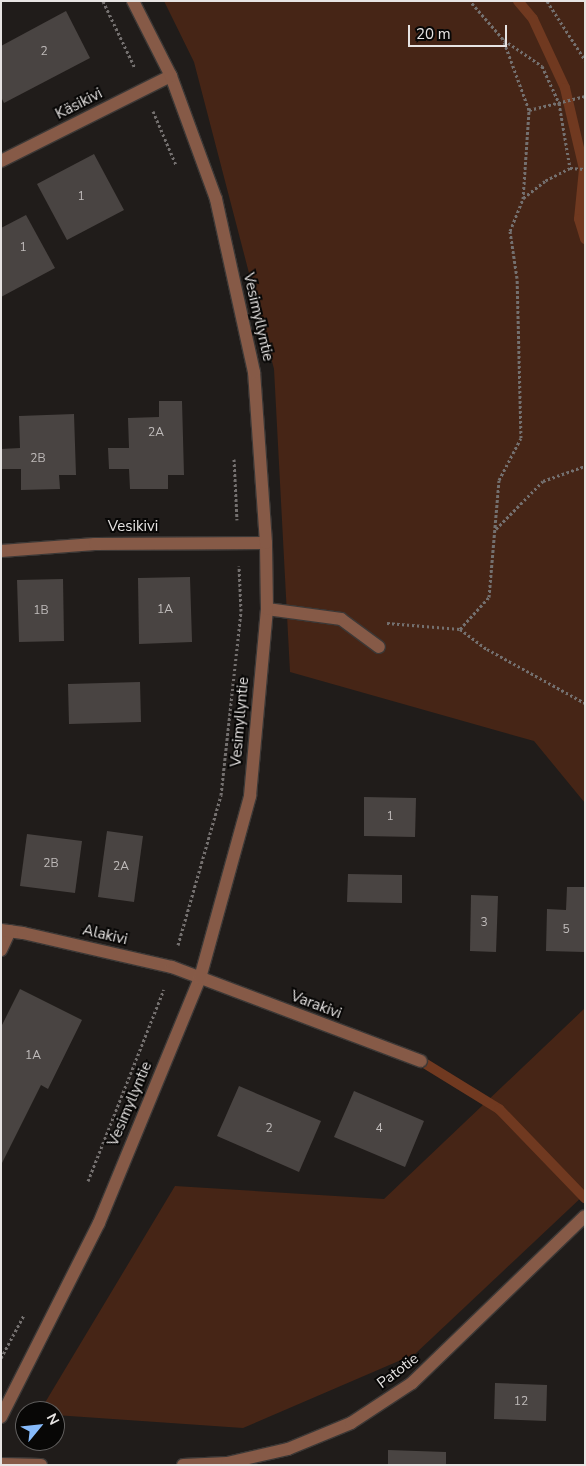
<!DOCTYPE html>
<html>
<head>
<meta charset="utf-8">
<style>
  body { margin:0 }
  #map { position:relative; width:586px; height:1466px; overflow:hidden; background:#201c1a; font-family:"Nunito Sans",sans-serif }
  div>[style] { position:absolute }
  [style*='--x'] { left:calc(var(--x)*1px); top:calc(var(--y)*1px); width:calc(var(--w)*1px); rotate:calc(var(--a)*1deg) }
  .green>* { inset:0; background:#462516 }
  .stream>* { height:10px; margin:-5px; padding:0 5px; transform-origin:5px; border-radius:5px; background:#703920 }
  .building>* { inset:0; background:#494442 }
  .path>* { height:3px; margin-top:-1.5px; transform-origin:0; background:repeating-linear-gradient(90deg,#74706f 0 2.5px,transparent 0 5px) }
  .roads { filter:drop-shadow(1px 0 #3c3836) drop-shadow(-1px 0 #3c3836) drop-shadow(0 1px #3c3836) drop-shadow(0 -1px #3c3836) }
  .service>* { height:12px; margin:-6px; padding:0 6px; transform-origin:6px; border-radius:6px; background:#865a47 }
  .minor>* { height:12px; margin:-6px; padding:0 6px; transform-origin:6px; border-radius:6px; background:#865a47 }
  span { translate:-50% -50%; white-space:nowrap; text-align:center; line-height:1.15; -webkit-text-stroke:4px #080706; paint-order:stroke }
  .number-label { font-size:12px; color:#c0bcbb }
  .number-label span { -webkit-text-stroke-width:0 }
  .street-label { font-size:15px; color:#e7e4e3 }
  .frame { position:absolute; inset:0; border:2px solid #e7e4e3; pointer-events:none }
  .north { position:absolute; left:15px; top:1401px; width:50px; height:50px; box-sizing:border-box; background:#080706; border:1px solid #615f5e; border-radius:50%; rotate:62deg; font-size:14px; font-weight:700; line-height:20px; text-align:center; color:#e7e4e3 }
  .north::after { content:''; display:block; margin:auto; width:18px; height:22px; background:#87bbfb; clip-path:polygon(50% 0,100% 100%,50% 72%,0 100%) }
  .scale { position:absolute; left:408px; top:25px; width:99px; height:22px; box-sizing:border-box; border:2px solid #e7e4e3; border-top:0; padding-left:6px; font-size:15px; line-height:18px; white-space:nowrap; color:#e7e4e3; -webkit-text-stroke:4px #080706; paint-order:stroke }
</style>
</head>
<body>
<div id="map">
  <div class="green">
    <i style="clip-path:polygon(164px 1px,585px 1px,585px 803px,534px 741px,290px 672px,274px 369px,194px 62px)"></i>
    <i style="clip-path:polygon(585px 1008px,585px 1194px,415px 1354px,243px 1428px,55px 1415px,55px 1411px,40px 1411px,175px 1186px,384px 1199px)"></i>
  </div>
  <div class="stream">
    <i style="--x:518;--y:1;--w:23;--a:50"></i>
    <i style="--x:533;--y:19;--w:76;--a:65.1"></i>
    <i style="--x:565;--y:88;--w:83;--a:76.8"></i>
    <i style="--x:584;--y:169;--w:50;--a:95.7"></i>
    <i style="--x:579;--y:219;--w:21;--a:73"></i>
    <i style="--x:421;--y:1061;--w:92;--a:31.6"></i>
    <i style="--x:499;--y:1109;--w:124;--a:46"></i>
  </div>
  <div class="building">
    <i style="clip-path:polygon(66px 11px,90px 58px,4px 103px,1px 97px,1px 46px)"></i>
    <i style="clip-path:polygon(94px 154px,124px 210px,67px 240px,37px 184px)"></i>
    <i style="clip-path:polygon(26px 215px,55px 268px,1px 297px,1px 228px)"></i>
    <i style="clip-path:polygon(159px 401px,182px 401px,184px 475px,168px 475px,168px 489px,130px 489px,129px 469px,109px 469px,108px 448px,129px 448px,128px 418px,159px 417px)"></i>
    <i style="clip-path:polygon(74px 414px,76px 475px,59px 475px,60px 489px,21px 490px,21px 469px,1px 469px,1px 449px,20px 448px,19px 416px)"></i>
    <i style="clip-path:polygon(190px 577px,192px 642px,139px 644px,138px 578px)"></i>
    <i style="clip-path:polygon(63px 579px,64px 641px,19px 642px,17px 580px)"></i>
    <i style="clip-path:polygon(140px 682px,141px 722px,69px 724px,68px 684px)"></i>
    <i style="clip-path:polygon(364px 797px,416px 798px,415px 837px,364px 836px)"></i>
    <i style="clip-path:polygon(107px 831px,143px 836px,134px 902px,98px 897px)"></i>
    <i style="clip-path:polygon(27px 834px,82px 841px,75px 893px,20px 886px)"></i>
    <i style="clip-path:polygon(348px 874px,402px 875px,402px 903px,347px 902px)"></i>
    <i style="clip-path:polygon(567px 887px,585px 887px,585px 952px,546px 951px,547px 909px,566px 910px)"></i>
    <i style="clip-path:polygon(471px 895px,498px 896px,496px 952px,470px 951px)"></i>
    <i style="clip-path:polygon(20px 989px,82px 1020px,48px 1089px,41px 1085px,1px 1165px,1px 1027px)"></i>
    <i style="clip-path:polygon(239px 1086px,321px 1121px,299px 1172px,217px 1136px)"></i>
    <i style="clip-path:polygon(354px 1091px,424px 1121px,405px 1167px,334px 1137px)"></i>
    <i style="clip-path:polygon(495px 1383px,547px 1385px,546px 1421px,494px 1419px)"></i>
    <i style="clip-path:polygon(388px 1450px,446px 1452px,446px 1465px,388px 1465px)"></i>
  </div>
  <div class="path">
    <i style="--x:103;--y:1;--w:74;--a:64.5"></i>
    <i style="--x:547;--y:1;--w:70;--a:57.2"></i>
    <i style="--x:504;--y:40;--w:46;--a:34.4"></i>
    <i style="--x:542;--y:66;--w:41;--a:65.3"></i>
    <i style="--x:559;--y:103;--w:66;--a:80.4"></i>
    <i style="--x:570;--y:168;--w:28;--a:153"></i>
    <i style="--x:545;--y:181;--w:28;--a:142"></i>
    <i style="--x:529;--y:110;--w:58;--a:-14"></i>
    <i style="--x:153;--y:111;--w:59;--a:66.9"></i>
    <i style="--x:570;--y:168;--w:15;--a:4"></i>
    <i style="--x:234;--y:459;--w:61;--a:87.2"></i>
    <i style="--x:496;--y:529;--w:67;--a:-45.6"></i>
    <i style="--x:543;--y:481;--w:45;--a:-19.7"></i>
    <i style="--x:387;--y:623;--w:73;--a:4.7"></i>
    <i style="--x:460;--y:629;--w:34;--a:37"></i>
    <i style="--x:487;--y:649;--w:112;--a:28.9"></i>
    <i style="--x:460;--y:629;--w:43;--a:-47.8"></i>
    <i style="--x:489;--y:597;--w:117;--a:-85.1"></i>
    <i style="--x:499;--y:480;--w:47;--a:-62.4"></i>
    <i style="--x:521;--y:438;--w:160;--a:-91.4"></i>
    <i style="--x:517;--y:278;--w:48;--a:-98.5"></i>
    <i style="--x:510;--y:231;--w:35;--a:-68"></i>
    <i style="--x:523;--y:199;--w:89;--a:-86.1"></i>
    <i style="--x:529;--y:110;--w:76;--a:-110.1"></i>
    <i style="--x:503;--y:39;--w:50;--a:-131"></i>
    <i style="--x:178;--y:945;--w:156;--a:-74"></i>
    <i style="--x:221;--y:795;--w:185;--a:-83.8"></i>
    <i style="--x:241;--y:611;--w:45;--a:-92.5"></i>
    <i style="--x:88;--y:1181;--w:206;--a:-68.4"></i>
    <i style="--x:1;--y:1358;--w:49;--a:-61.9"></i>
  </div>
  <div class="roads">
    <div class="service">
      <i style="--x:267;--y:609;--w:75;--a:7.7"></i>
      <i style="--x:341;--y:619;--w:47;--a:36.4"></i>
      <i style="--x:1;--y:950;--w:21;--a:-65"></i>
    </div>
    <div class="minor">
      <i style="--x:1;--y:161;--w:190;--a:-26.6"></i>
      <i style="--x:1;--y:551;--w:94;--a:-4.3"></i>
      <i style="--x:95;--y:544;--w:171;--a:-0.3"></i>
      <i style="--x:1;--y:930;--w:22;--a:8"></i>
      <i style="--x:23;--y:933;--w:153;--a:12.9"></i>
      <i style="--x:172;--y:967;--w:266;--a:20.7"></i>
      <i style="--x:1;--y:1417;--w:217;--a:-63.2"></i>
      <i style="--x:99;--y:1223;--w:265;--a:-67.6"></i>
      <i style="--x:200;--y:978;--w:189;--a:-74.6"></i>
      <i style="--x:250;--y:796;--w:188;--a:-84.8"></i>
      <i style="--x:267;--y:609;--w:66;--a:-90.9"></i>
      <i style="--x:266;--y:543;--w:171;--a:-94"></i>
      <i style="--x:254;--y:372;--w:177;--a:-102.4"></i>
      <i style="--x:216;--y:199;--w:131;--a:-110.1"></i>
      <i style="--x:171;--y:76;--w:84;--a:-116.9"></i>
      <i style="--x:1;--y:1464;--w:40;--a:1.4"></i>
      <i style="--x:183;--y:1465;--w:44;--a:-2.6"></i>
      <i style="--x:227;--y:1463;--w:63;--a:-12.9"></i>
      <i style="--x:288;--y:1449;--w:68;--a:-22.4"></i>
      <i style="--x:351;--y:1423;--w:73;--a:-33.3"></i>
      <i style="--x:412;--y:1383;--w:240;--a:-44"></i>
    </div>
  </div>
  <div class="number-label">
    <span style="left:44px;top:52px">2</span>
    <span style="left:81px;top:197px">1</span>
    <span style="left:23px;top:248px">1</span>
    <span style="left:156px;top:433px">2A</span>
    <span style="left:38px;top:459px">2B</span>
    <span style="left:165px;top:610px">1A</span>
    <span style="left:41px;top:611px">1B</span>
    <span style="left:390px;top:817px">1</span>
    <span style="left:51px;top:864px">2B</span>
    <span style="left:121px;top:867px">2A</span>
    <span style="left:484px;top:923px">3</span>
    <span style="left:566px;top:930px">5</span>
    <span style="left:33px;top:1056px">1A</span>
    <span style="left:269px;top:1129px">2</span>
    <span style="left:379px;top:1129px">4</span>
    <span style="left:521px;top:1402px">12</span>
  </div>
  <div class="street-label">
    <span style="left:79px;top:104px;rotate:-27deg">Käsikivi</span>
    <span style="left:258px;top:317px;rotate:77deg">Vesimyllyntie</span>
    <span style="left:133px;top:527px">Vesikivi</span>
    <span style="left:240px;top:722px;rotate:-85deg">Vesimyllyntie</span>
    <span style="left:105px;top:935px;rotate:13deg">Alakivi</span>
    <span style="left:316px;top:1005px;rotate:21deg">Varakivi</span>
    <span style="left:130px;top:1104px;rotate:-67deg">Vesimyllyntie</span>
    <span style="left:398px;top:1371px;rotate:-37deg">Patotie</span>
  </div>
  <div class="frame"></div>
  <div class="north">N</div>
  <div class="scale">20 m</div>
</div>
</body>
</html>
